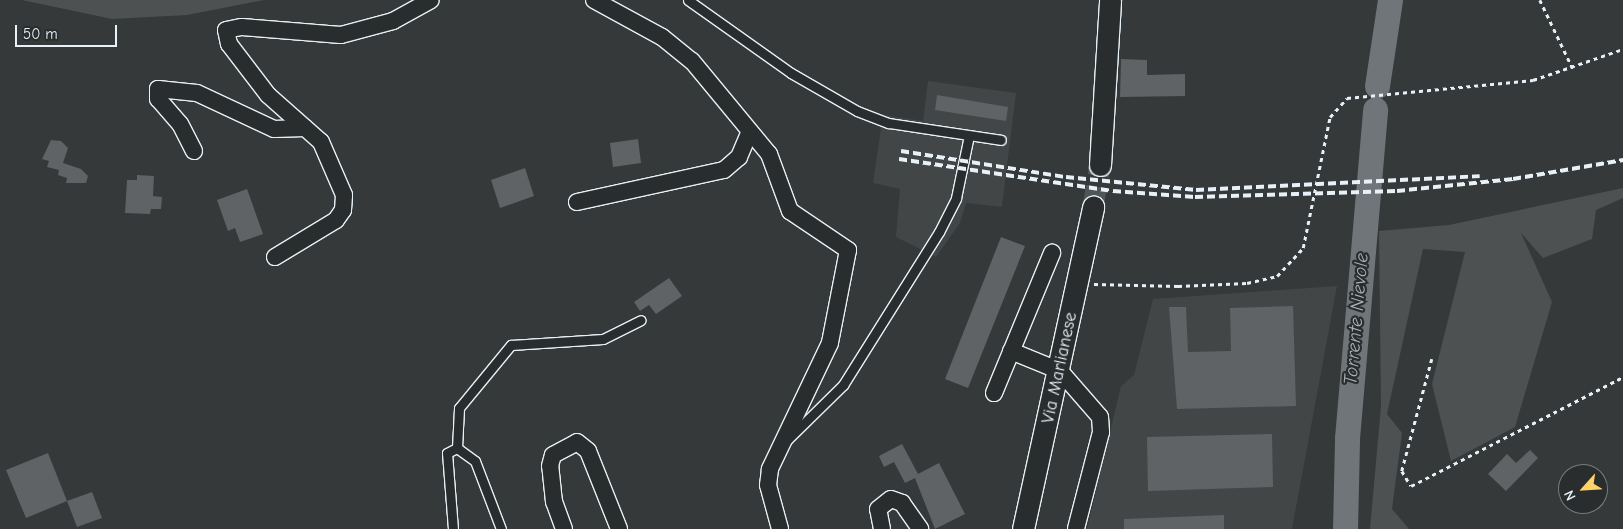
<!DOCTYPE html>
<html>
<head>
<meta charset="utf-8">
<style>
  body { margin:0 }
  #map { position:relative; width:1623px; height:529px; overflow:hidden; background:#35393a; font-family:"Comic Neue",sans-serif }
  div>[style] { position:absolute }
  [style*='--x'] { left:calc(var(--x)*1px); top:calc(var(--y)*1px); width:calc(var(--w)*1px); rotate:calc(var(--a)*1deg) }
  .built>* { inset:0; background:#424647 }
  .green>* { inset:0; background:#4d5152 }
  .river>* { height:25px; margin:-12.5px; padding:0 12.5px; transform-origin:12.5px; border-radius:12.5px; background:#707579 }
  .building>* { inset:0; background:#5f6365 }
  .tertiary-tunnel>* { height:21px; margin-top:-10.5px; transform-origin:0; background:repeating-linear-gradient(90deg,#505556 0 21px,transparent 0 32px) }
  .path>* { height:2.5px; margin-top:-1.25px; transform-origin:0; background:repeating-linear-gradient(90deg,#e8f1f8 0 4px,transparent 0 8px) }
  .roads { filter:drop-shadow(1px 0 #e8f1f8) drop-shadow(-1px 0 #e8f1f8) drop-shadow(0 1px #e8f1f8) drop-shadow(0 -1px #e8f1f8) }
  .service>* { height:9px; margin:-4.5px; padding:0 4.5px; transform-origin:4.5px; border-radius:4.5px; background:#2a2d2e }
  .minor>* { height:16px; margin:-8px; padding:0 8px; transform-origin:8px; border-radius:8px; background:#2a2d2e }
  .tertiary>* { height:21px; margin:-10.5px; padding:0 10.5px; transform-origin:10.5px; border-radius:10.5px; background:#2a2d2e }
  .rail>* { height:4px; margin-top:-2px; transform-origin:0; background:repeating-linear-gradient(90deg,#e8f1f8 0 8px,transparent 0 12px) }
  span { translate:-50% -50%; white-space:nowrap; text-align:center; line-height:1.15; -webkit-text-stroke:4.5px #2a2d2e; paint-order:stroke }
  .street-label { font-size:18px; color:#e8f1f8 }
  .water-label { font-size:19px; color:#acb3b8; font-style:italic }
  .north { position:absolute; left:1558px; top:464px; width:50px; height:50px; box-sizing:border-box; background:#2a2d2e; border:1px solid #767b7f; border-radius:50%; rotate:244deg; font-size:14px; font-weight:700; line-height:20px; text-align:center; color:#e8f1f8 }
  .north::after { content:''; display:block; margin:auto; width:18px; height:22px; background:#ffd166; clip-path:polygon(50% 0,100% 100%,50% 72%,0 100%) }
  .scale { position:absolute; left:15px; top:25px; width:102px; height:22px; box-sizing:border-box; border:2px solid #e8f1f8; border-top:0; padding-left:6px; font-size:15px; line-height:18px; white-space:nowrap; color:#e8f1f8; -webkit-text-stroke:4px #2a2d2e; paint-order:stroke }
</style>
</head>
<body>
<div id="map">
  <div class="built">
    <i style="clip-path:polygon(928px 81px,1016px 93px,1002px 207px,966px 203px,960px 223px,936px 257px,896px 237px,900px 189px,873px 183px,883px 115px,923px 121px)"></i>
    <i style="clip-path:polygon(1337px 286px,1292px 529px,1087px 529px,1121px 386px,1134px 375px,1153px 299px)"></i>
  </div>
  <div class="green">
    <i style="clip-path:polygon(22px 0,264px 0,187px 15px,112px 19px)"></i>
    <i style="clip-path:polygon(1623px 188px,1623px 198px,1596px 210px,1592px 239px,1543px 258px,1521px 233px,1552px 302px,1515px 427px,1451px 461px,1432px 384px,1465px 252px,1423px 249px,1387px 414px,1402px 433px,1392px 509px,1409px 529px,1370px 529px,1381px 406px,1379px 231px,1449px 225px)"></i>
  </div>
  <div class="river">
    <i style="--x:1377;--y:86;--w:87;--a:-81.4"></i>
    <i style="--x:1345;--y:529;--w:91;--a:-88.7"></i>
    <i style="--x:1347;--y:438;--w:330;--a:-85.1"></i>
  </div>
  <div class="building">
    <i style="clip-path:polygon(1121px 59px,1147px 60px,1147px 75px,1185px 74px,1185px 96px,1120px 97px)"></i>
    <i style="clip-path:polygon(937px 95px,1008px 107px,1006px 121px,935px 110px)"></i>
    <i style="clip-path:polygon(638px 139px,641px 163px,613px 167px,610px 143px)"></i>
    <i style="clip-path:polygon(51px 140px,61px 141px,68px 148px,63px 163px,81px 169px,88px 176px,86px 183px,66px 183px,67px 178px,58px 175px,59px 170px,47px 167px,49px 161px,42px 159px)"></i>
    <i style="clip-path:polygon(525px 168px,534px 196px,500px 208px,491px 180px)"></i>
    <i style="clip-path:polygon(137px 175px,154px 176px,153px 196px,162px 197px,161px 209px,151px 209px,150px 214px,125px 213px,127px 180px,137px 180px)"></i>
    <i style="clip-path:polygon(247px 189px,263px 234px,240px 242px,235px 228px,228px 231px,217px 200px)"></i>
    <i style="clip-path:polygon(1001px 237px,1025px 246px,968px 388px,945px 379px)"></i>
    <i style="clip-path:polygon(669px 278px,682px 296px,656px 314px,649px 305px,640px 311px,634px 302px)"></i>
    <i style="clip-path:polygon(1293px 306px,1296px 406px,1177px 409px,1169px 307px,1186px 307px,1188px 352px,1231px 351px,1230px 308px)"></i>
    <i style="clip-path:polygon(1272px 434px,1273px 487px,1148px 491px,1147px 437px)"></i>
    <i style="clip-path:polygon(902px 444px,918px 474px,939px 463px,965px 514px,935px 529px,915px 478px,905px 483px,894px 462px,884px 467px,879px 456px)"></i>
    <i style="clip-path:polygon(1530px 450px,1538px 458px,1506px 491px,1488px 474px,1507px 454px,1516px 463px)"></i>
    <i style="clip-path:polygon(48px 453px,67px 501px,26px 518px,6px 470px)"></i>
    <i style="clip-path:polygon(92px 492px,102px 518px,77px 527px,67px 501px)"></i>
    <i style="clip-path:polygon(1224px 515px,1224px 529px,1124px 529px,1124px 519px)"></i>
  </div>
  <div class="tertiary-tunnel">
    <i style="--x:1093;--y:207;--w:43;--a:-80.5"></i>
  </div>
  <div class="path">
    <i style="--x:1540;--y:0;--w:76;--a:64.4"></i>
    <i style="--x:1094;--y:284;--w:84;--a:1.4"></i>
    <i style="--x:1178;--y:286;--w:69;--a:-2.5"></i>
    <i style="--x:1247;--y:283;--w:31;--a:-13"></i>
    <i style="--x:1277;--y:276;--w:38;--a:-47"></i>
    <i style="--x:1303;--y:248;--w:134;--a:-78.4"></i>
    <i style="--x:1330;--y:117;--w:25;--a:-48"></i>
    <i style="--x:1347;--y:98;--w:187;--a:-5.5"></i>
    <i style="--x:1533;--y:80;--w:95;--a:-19"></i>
    <i style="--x:1432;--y:359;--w:116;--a:105"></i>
    <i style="--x:1402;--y:471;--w:17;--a:59"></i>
    <i style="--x:1411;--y:486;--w:238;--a:-27.2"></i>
  </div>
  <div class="roads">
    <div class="service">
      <i style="--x:688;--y:0;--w:126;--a:35.3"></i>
      <i style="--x:791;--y:73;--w:76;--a:29.9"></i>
      <i style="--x:857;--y:111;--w:34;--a:21"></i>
      <i style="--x:889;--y:123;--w:113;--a:8.6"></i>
      <i style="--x:786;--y:441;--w:80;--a:-44.5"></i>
      <i style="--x:843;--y:385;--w:181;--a:-57.9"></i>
      <i style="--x:939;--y:232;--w:38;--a:-63"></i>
      <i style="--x:956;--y:198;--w:64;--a:-78.3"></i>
      <i style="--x:457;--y:448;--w:40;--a:-87.1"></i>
      <i style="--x:459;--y:408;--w:82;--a:-50.5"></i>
      <i style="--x:511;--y:345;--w:92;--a:-3.7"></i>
      <i style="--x:603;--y:339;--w:42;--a:-26.6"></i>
      <i style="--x:453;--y:529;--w:76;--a:-94.5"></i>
      <i style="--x:447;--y:453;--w:11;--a:-27"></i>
      <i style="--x:457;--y:448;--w:22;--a:36"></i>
      <i style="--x:475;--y:461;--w:73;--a:69.1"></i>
    </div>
    <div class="minor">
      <i style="--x:594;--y:0;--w:77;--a:28.6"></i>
      <i style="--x:662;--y:37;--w:38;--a:39"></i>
      <i style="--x:692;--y:61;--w:121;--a:50.4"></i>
      <i style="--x:769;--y:154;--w:61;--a:69.8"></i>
      <i style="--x:790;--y:211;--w:70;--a:33.9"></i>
      <i style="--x:848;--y:250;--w:95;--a:101"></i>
      <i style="--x:830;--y:343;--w:140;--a:115.5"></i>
      <i style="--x:770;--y:469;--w:16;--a:97"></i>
      <i style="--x:768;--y:485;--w:46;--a:74.7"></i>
      <i style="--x:194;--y:151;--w:30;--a:-117"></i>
      <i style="--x:180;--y:124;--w:33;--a:-131"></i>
      <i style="--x:158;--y:99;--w:10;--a:-90"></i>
      <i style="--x:158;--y:89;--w:39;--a:6"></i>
      <i style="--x:197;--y:93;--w:85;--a:25.1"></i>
      <i style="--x:274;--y:129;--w:31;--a:-2"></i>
      <i style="--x:577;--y:202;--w:150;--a:-12.3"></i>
      <i style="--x:724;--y:170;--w:20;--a:-41"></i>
      <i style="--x:739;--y:157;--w:26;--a:-67"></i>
      <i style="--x:275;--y:257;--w:71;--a:-31.2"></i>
      <i style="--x:336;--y:220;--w:12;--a:-55"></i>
      <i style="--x:343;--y:210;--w:15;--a:-86"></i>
      <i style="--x:344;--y:195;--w:58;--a:-113.5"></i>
      <i style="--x:321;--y:142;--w:71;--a:-138.4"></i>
      <i style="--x:268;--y:95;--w:64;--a:-127.4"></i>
      <i style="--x:229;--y:44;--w:14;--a:-102"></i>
      <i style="--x:226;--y:30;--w:16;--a:-11"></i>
      <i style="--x:242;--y:27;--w:99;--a:4.6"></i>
      <i style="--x:341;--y:35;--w:54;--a:-15.1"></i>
      <i style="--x:393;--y:21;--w:43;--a:-28.9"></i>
      <i style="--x:1011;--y:351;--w:53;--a:22.2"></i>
      <i style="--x:1060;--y:371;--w:61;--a:49"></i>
      <i style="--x:1100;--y:417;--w:15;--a:86"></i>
      <i style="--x:1101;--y:432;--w:100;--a:104.5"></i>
      <i style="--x:994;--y:393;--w:152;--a:-67.5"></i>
      <i style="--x:564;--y:529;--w:29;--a:-110"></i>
      <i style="--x:554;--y:502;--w:36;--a:-96"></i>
      <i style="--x:550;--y:466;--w:11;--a:-75"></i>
      <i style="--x:553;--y:455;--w:27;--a:-28"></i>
      <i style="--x:577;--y:442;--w:14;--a:39"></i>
      <i style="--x:588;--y:451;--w:84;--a:68.3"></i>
      <i style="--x:882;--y:529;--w:20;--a:-101"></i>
      <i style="--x:878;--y:509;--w:16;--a:-38"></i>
      <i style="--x:891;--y:499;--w:12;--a:20"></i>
      <i style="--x:902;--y:503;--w:32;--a:55"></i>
    </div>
    <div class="tertiary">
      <i style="--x:1100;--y:165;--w:165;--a:-86.5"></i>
      <i style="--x:1023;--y:529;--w:330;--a:-77.7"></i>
    </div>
  </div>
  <div class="rail">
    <i style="--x:901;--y:151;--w:167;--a:9"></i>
    <i style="--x:1066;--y:177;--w:131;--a:5.7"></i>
    <i style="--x:1196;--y:190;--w:284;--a:-2.8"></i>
    <i style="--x:899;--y:159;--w:216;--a:8.5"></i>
    <i style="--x:1113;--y:191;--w:82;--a:4.2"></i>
    <i style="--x:1195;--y:197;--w:202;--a:-1.7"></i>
    <i style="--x:1397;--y:191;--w:117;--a:-5.9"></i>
    <i style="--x:1513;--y:179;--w:112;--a:-9.8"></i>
  </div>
  <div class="street-label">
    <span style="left:1060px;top:368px;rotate:-78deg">Via Marlianese</span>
  </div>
  <div class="water-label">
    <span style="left:1357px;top:319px;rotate:-85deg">Torrente Nievole</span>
  </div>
  <div class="north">N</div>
  <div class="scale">50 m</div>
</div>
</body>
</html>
